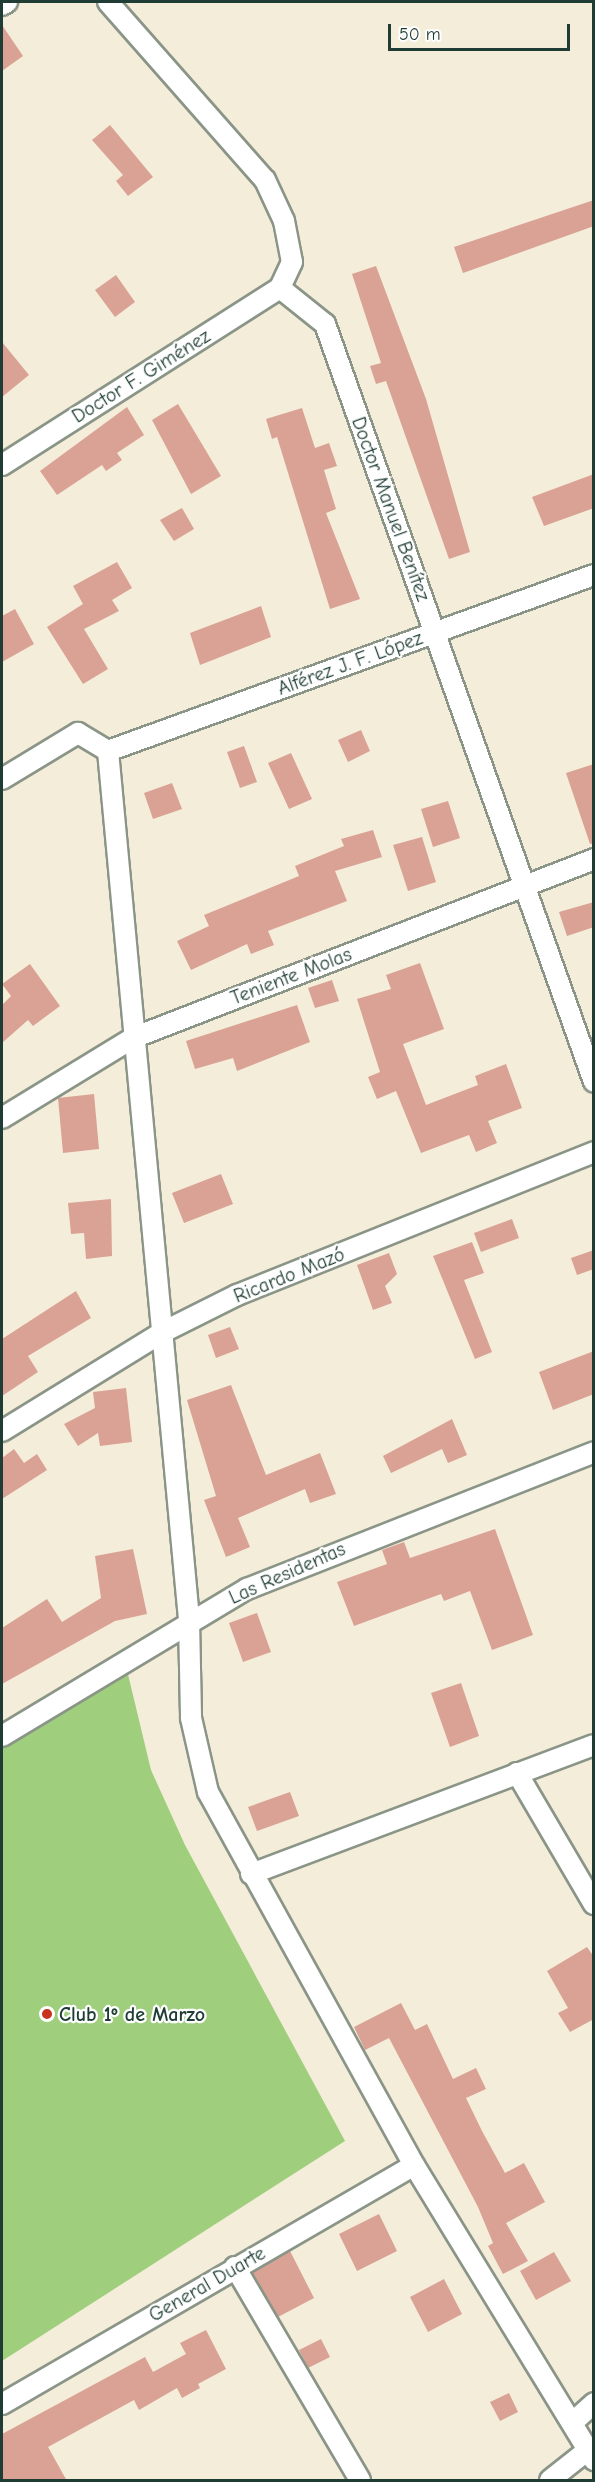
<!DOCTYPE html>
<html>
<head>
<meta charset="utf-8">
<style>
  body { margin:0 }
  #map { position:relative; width:595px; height:2482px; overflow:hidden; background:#f4edda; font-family:"Comic Neue",sans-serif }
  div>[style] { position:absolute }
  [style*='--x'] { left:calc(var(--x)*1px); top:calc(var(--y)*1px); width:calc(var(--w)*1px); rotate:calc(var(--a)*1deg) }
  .green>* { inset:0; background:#9fcf7d }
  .building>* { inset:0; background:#daa294 }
  .roads { filter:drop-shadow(2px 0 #8a9587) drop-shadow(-2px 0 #8a9587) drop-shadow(0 2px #8a9587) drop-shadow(0 -2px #8a9587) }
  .minor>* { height:20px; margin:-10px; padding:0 10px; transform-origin:10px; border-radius:10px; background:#fff }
  .dots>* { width:16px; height:16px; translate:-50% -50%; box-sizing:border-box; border:3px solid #fff; border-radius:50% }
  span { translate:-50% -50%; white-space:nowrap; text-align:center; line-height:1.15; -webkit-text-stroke:4.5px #fff; paint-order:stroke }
  .street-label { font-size:20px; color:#1f3d34 }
  .poi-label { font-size:20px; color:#1f3d34; font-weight:700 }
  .left { translate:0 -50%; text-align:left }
  .frame { position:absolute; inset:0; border:3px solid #1f3d34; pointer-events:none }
  .scale { position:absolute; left:388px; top:24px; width:182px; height:27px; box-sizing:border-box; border:3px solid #1f3d34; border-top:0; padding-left:8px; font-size:18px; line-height:21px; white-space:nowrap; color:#1f3d34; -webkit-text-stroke:4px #fff; paint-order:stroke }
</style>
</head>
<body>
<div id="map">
  <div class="green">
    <i style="clip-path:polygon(126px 1666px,151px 1770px,185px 1845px,345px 2141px,2px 2361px,2px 1746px)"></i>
  </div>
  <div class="building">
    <i style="clip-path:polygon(2px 25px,23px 56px,2px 71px)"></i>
    <i style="clip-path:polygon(110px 125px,153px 177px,128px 196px,116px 181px,123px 175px,92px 140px)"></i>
    <i style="clip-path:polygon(594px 200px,594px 226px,463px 273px,454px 247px)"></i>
    <i style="clip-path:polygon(376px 266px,426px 399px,470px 552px,449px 559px,386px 381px,376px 384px,370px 366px,381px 363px,352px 274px)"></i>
    <i style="clip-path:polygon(116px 275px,135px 302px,115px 317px,95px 290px)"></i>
    <i style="clip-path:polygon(2px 342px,29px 375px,2px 397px)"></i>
    <i style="clip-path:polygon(178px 404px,221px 476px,191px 494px,152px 420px)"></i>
    <i style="clip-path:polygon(127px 407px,144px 435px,117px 453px,122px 460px,106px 471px,102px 465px,57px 495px,40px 471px)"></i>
    <i style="clip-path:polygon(302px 408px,315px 448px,329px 443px,337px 466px,324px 470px,336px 509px,326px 513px,360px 599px,330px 609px,277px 437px,272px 439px,266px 419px)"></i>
    <i style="clip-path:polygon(594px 474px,594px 508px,544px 526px,532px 497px)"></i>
    <i style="clip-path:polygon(182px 508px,194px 529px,174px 541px,160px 520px)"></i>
    <i style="clip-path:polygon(117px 562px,132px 588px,112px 600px,119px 611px,84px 629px,108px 669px,83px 684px,47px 627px,83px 604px,73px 586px)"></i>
    <i style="clip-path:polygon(261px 606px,271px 637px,200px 665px,190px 633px)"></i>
    <i style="clip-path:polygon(15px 609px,34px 644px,2px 662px,2px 616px)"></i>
    <i style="clip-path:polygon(361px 730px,370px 751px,348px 762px,338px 740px)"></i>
    <i style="clip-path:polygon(244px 746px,257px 782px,240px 788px,227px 752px)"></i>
    <i style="clip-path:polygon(291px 753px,312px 799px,289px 809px,268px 763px)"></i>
    <i style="clip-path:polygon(594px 764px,594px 843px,590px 844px,566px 773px)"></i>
    <i style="clip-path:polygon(172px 783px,182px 809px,153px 819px,144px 793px)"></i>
    <i style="clip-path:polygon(448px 801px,460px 838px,433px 847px,421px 809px)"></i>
    <i style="clip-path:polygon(373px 830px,382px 857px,335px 871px,347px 901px,268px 931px,274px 945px,251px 954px,247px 944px,191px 970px,177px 941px,209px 926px,204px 915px,299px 876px,295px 866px,344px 846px,341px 839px)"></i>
    <i style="clip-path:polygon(422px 837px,436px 882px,408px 891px,393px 845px)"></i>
    <i style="clip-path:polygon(594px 902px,594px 927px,567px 936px,559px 912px)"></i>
    <i style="clip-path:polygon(420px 963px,444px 1029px,403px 1044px,426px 1105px,478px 1085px,475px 1076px,506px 1064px,522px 1108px,488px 1121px,497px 1143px,476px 1152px,469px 1135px,421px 1153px,396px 1091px,377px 1099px,368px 1077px,380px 1072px,357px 999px,391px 989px,386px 975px)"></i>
    <i style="clip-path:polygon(30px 964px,60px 1006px,33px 1026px,28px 1020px,2px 1043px,2px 1005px,11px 996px,2px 984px)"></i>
    <i style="clip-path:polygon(332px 980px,339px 1001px,315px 1008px,308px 988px)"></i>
    <i style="clip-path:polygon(297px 1005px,310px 1042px,237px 1071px,233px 1058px,195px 1069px,186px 1041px)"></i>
    <i style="clip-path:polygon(94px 1094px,99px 1149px,63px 1153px,58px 1098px)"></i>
    <i style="clip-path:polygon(221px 1174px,233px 1204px,184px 1223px,172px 1193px)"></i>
    <i style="clip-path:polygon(111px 1199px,112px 1256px,86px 1259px,84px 1233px,71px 1234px,68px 1203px)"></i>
    <i style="clip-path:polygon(512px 1219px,519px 1238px,481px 1252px,474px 1233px)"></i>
    <i style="clip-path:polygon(472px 1242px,484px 1273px,464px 1280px,492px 1352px,475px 1359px,433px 1256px)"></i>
    <i style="clip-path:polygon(594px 1250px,594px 1269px,577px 1275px,571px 1258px)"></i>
    <i style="clip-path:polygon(389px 1253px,397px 1274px,385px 1286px,392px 1303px,373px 1310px,357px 1265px)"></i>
    <i style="clip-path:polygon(76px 1291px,91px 1318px,28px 1356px,38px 1372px,2px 1396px,2px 1339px)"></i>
    <i style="clip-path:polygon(230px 1327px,239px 1349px,216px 1358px,208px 1335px)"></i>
    <i style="clip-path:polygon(594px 1351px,594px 1394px,553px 1410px,539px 1372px)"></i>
    <i style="clip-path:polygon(231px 1385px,266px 1475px,320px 1453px,336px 1494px,310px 1503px,305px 1489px,238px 1518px,250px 1547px,226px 1557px,204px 1500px,216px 1496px,187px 1400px)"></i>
    <i style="clip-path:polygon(126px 1388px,132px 1442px,100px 1446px,98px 1433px,78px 1446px,64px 1424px,95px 1408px,93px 1392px)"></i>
    <i style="clip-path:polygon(452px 1419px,467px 1455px,448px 1463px,442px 1449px,391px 1473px,383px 1456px)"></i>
    <i style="clip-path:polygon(14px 1449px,24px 1463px,37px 1454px,47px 1470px,2px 1499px,2px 1458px)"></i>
    <i style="clip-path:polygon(495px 1529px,533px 1635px,492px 1650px,470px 1591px,444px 1601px,441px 1594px,354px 1626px,337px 1582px,387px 1564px,382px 1550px,404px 1542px,410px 1558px)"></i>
    <i style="clip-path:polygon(133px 1549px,147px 1614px,115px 1621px,2px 1684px,2px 1628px,47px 1599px,62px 1622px,101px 1598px,95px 1556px)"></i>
    <i style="clip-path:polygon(257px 1613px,271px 1652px,243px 1662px,229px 1623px)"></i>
    <i style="clip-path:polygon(461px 1683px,479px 1736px,450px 1747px,431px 1693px)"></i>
    <i style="clip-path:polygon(290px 1792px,299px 1816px,257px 1831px,248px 1807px)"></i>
    <i style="clip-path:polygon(587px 1947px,594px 1957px,594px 2019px,570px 2032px,558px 2013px,568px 2008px,547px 1971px)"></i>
    <i style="clip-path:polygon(401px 2003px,415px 2030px,427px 2024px,453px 2079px,476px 2068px,486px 2089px,466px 2098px,482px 2131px,505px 2173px,524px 2163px,545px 2202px,506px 2223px,528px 2261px,503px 2274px,488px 2246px,493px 2243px,478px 2207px,389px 2038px,365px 2050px,354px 2027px)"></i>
    <i style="clip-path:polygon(379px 2214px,397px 2251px,357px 2271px,339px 2234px)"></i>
    <i style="clip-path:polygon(290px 2251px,314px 2298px,278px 2317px,252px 2273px)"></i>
    <i style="clip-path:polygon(554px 2252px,571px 2281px,536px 2300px,520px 2271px)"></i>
    <i style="clip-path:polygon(444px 2279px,462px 2314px,428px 2332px,410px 2297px)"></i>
    <i style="clip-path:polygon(206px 2330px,226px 2369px,198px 2384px,200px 2388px,182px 2398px,177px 2388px,139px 2410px,134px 2400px,48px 2447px,67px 2481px,2px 2481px,2px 2434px,145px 2357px,153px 2372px,186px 2354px,180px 2343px)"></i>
    <i style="clip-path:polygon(321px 2339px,330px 2357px,308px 2368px,299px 2350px)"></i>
    <i style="clip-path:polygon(509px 2393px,518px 2412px,500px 2421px,490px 2402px)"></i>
  </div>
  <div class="roads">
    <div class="minor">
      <i style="--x:108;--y:2;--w:237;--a:48.6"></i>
      <i style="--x:265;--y:180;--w:45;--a:65.1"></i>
      <i style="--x:284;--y:221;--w:42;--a:79"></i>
      <i style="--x:292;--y:262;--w:29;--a:115"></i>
      <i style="--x:2;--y:5;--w:6;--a:-31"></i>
      <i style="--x:280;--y:288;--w:58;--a:38.7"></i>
      <i style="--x:325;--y:324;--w:804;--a:70.46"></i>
      <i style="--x:2;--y:465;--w:330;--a:-32.5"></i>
      <i style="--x:108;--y:751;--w:517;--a:-19.91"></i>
      <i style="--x:2;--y:779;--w:89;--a:-31.2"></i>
      <i style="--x:78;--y:733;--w:35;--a:31"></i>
      <i style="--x:108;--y:751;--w:873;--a:84.67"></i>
      <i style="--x:189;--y:1620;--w:98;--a:88.8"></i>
      <i style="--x:191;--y:1718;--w:76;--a:77.1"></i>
      <i style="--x:208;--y:1792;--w:426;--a:61.1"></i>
      <i style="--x:414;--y:2165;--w:346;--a:58.6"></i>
      <i style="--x:2;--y:1118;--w:153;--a:-31.4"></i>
      <i style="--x:133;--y:1038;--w:495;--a:-21.2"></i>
      <i style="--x:2;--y:1431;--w:187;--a:-31.6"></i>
      <i style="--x:161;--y:1333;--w:85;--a:-26.6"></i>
      <i style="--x:237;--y:1295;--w:385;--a:-21.8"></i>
      <i style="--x:2;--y:1736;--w:286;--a:-31"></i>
      <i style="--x:247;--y:1589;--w:373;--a:-21.5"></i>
      <i style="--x:517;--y:1773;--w:152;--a:59.6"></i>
      <i style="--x:251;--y:1874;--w:366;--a:-20.6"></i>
      <i style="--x:235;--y:2267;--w:247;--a:59.6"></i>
      <i style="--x:2;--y:2404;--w:476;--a:-30.1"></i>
      <i style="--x:572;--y:2423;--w:30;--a:-42"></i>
      <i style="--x:550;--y:2480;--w:48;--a:-38.3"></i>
    </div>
  </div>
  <div class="dots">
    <i style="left:47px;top:2014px;background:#c8321e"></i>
  </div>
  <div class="street-label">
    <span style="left:141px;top:376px;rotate:-32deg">Doctor F. Giménez</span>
    <span style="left:391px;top:509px;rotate:70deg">Doctor Manuel Benítez</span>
    <span style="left:350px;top:663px;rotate:-20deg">Alférez J. F. López</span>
    <span style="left:291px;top:976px;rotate:-21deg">Teniente Molas</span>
    <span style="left:289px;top:1275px;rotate:-22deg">Ricardo Mazó</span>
    <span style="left:287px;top:1573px;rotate:-24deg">Las Residentas</span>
    <span style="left:207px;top:2284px;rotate:-30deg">General Duarte</span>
  </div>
  <div class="poi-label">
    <span class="left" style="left:59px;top:2014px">Club 1º de Marzo</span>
  </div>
  <div class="frame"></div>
  <div class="scale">50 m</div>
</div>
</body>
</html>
